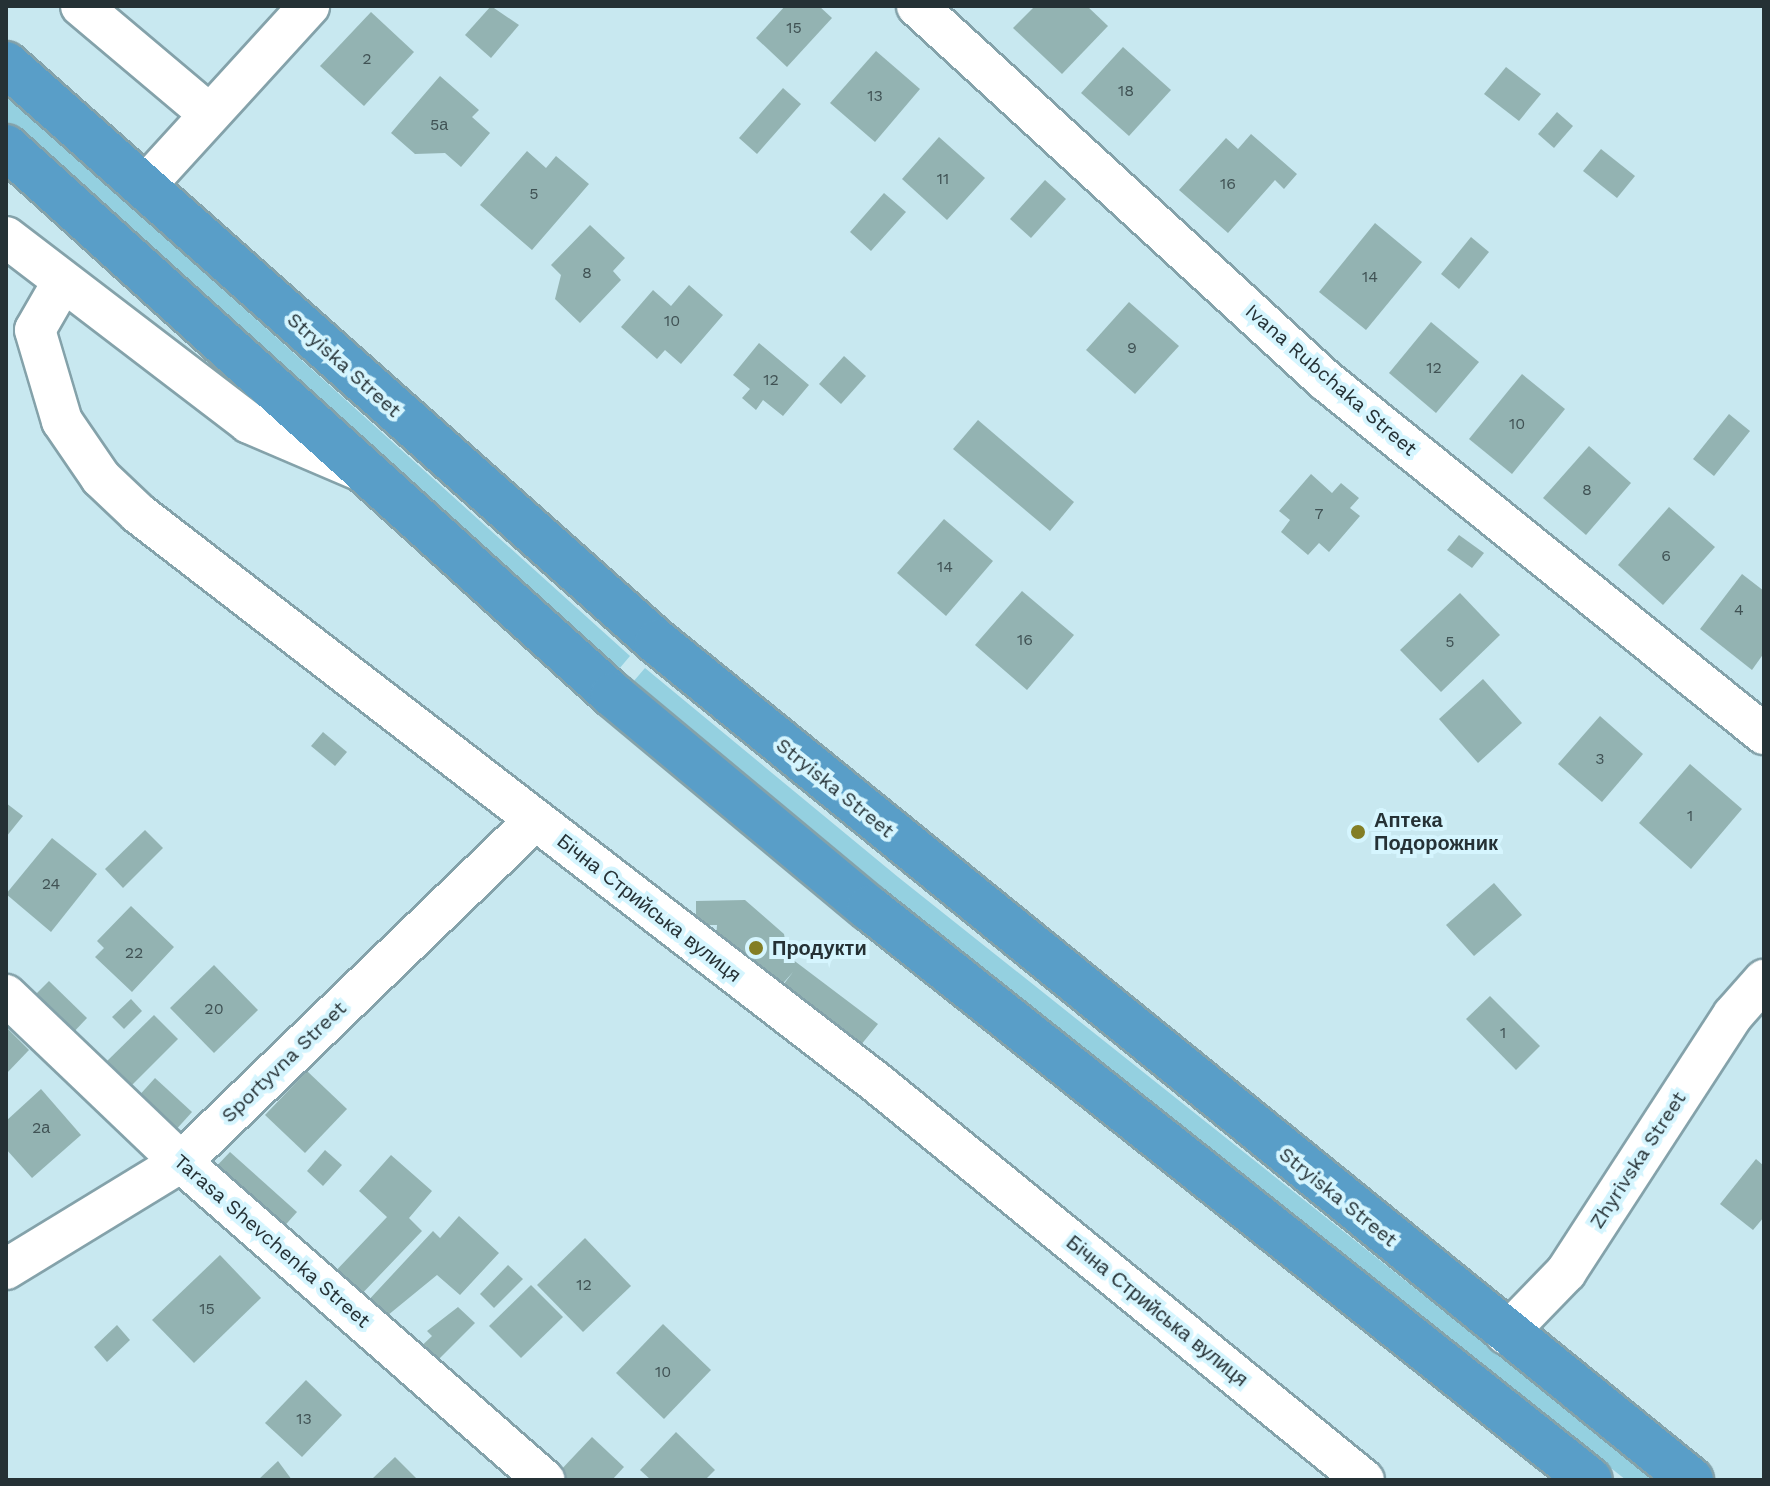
<!DOCTYPE html>
<html>
<head>
<meta charset="utf-8">
<style>
  body { margin:0 }
  #map { position:relative; width:1770px; height:1486px; overflow:hidden; background:#c8e8f0; font-family:"Work Sans",sans-serif }
  div>[style] { position:absolute }
  [style*='--x'] { left:calc(var(--x)*1px); top:calc(var(--y)*1px); width:calc(var(--w)*1px); rotate:calc(var(--a)*1deg) }
  .green>* { inset:0; background:#94d0e0 }
  .building>* { inset:0; background:#93b3b2 }
  .roads { filter:drop-shadow(2px 0 #84a2aa) drop-shadow(-2px 0 #84a2aa) drop-shadow(0 2px #84a2aa) drop-shadow(0 -2px #84a2aa) }
  .minor>* { height:40px; margin:-20px; padding:0 20px; transform-origin:20px; border-radius:20px; background:#fff }
  .highway>* { height:44px; margin:-22px; padding:0 22px; transform-origin:22px; border-radius:22px; background:#599ec8 }
  .dots>* { width:22px; height:22px; translate:-50% -50%; box-sizing:border-box; border:4px solid #d5f5fe; border-radius:50% }
  span { translate:-50% -50%; white-space:nowrap; text-align:center; line-height:1.15; -webkit-text-stroke:8px #d5f5fe; paint-order:stroke }
  .number-label { font-size:16px; color:#405254 }
  .number-label span { -webkit-text-stroke-width:0 }
  .street-label { font-size:20px; color:#253135 }
  .poi-label { font-size:20px; color:#253135; font-weight:700 }
  .left { translate:0 -50%; text-align:left }
  .frame { position:absolute; inset:0; border:8px solid #253135; pointer-events:none }
</style>
</head>
<body>
<div id="map">
  <div class="green">
    <i style="clip-path:polygon(6px 94px,630px 656px,619px 669px,6px 121px)"></i>
    <i style="clip-path:polygon(645px 668px,898px 877px,1656px 1480px,1626px 1480px,884px 893px,633px 682px)"></i>
  </div>
  <div class="building">
    <i style="clip-path:polygon(491px 6px,519px 25px,491px 58px,465px 35px)"></i>
    <i style="clip-path:polygon(785px 6px,819px 6px,832px 18px,787px 67px,756px 38px)"></i>
    <i style="clip-path:polygon(1035px 6px,1087px 6px,1108px 26px,1062px 74px,1013px 28px)"></i>
    <i style="clip-path:polygon(371px 12px,414px 52px,364px 106px,320px 66px)"></i>
    <i style="clip-path:polygon(1123px 47px,1171px 90px,1129px 136px,1081px 93px)"></i>
    <i style="clip-path:polygon(876px 51px,920px 89px,875px 142px,830px 103px)"></i>
    <i style="clip-path:polygon(1506px 67px,1541px 94px,1519px 121px,1484px 94px)"></i>
    <i style="clip-path:polygon(440px 76px,479px 110px,472px 117px,490px 133px,461px 167px,445px 153px,415px 154px,391px 133px)"></i>
    <i style="clip-path:polygon(783px 88px,801px 104px,757px 154px,739px 138px)"></i>
    <i style="clip-path:polygon(1557px 112px,1573px 126px,1554px 148px,1538px 134px)"></i>
    <i style="clip-path:polygon(1251px 134px,1297px 174px,1284px 189px,1275px 180px,1228px 233px,1179px 190px,1226px 138px,1238px 149px)"></i>
    <i style="clip-path:polygon(939px 137px,985px 178px,947px 220px,902px 179px)"></i>
    <i style="clip-path:polygon(1601px 149px,1635px 176px,1617px 198px,1583px 171px)"></i>
    <i style="clip-path:polygon(527px 151px,546px 168px,556px 156px,589px 184px,532px 250px,480px 205px)"></i>
    <i style="clip-path:polygon(1045px 180px,1066px 199px,1031px 238px,1010px 219px)"></i>
    <i style="clip-path:polygon(884px 193px,906px 212px,871px 251px,850px 232px)"></i>
    <i style="clip-path:polygon(1375px 223px,1422px 262px,1366px 330px,1319px 292px)"></i>
    <i style="clip-path:polygon(590px 225px,625px 258px,613px 271px,621px 280px,580px 323px,555px 299px,561px 275px,551px 265px)"></i>
    <i style="clip-path:polygon(1471px 237px,1489px 252px,1459px 289px,1441px 274px)"></i>
    <i style="clip-path:polygon(689px 285px,723px 315px,681px 364px,665px 350px,657px 359px,621px 327px,653px 290px,671px 306px)"></i>
    <i style="clip-path:polygon(1129px 302px,1179px 346px,1135px 394px,1086px 350px)"></i>
    <i style="clip-path:polygon(1431px 322px,1479px 362px,1436px 413px,1389px 373px)"></i>
    <i style="clip-path:polygon(759px 343px,809px 385px,783px 416px,763px 400px,756px 410px,742px 398px,750px 389px,733px 375px)"></i>
    <i style="clip-path:polygon(844px 356px,866px 376px,841px 404px,819px 384px)"></i>
    <i style="clip-path:polygon(1522px 374px,1565px 409px,1512px 474px,1469px 439px)"></i>
    <i style="clip-path:polygon(1729px 414px,1750px 431px,1714px 476px,1693px 459px)"></i>
    <i style="clip-path:polygon(978px 420px,1074px 502px,1050px 531px,953px 449px)"></i>
    <i style="clip-path:polygon(1589px 446px,1631px 483px,1586px 535px,1543px 498px)"></i>
    <i style="clip-path:polygon(1311px 474px,1332px 493px,1341px 483px,1359px 498px,1350px 508px,1360px 516px,1329px 552px,1319px 543px,1308px 555px,1281px 532px,1290px 520px,1279px 511px)"></i>
    <i style="clip-path:polygon(1669px 507px,1715px 547px,1663px 605px,1618px 565px)"></i>
    <i style="clip-path:polygon(944px 519px,993px 561px,946px 616px,897px 573px)"></i>
    <i style="clip-path:polygon(1459px 535px,1484px 553px,1472px 568px,1447px 550px)"></i>
    <i style="clip-path:polygon(1742px 574px,1764px 591px,1764px 653px,1752px 670px,1700px 629px)"></i>
    <i style="clip-path:polygon(1022px 591px,1074px 635px,1027px 690px,975px 645px)"></i>
    <i style="clip-path:polygon(1460px 593px,1500px 635px,1441px 692px,1400px 650px)"></i>
    <i style="clip-path:polygon(1483px 679px,1522px 723px,1478px 763px,1439px 719px)"></i>
    <i style="clip-path:polygon(1600px 716px,1643px 754px,1602px 802px,1558px 764px)"></i>
    <i style="clip-path:polygon(323px 732px,347px 752px,335px 766px,311px 746px)"></i>
    <i style="clip-path:polygon(1690px 764px,1742px 809px,1691px 869px,1639px 823px)"></i>
    <i style="clip-path:polygon(6px 803px,23px 816px,6px 837px)"></i>
    <i style="clip-path:polygon(145px 830px,163px 848px,123px 888px,105px 869px)"></i>
    <i style="clip-path:polygon(52px 838px,97px 874px,51px 932px,6px 894px)"></i>
    <i style="clip-path:polygon(1494px 883px,1522px 915px,1474px 956px,1446px 925px)"></i>
    <i style="clip-path:polygon(745px 900px,784px 934px,788px 956px,878px 1024px,856px 1051px,780px 989px,793px 972px,778px 989px,716px 940px,717px 925px,696px 925px,696px 901px)"></i>
    <i style="clip-path:polygon(131px 906px,174px 947px,132px 992px,95px 957px,104px 948px,97px 941px)"></i>
    <i style="clip-path:polygon(214px 965px,258px 1010px,214px 1053px,170px 1008px)"></i>
    <i style="clip-path:polygon(49px 981px,87px 1018px,69px 1037px,30px 1000px)"></i>
    <i style="clip-path:polygon(1490px 996px,1540px 1046px,1516px 1070px,1466px 1019px)"></i>
    <i style="clip-path:polygon(131px 999px,142px 1011px,124px 1029px,112px 1017px)"></i>
    <i style="clip-path:polygon(154px 1015px,178px 1039px,128px 1089px,104px 1064px)"></i>
    <i style="clip-path:polygon(8px 1029px,29px 1050px,6px 1074px,6px 1031px)"></i>
    <i style="clip-path:polygon(307px 1071px,347px 1109px,305px 1153px,265px 1115px)"></i>
    <i style="clip-path:polygon(155px 1078px,192px 1112px,173px 1133px,136px 1099px)"></i>
    <i style="clip-path:polygon(41px 1089px,81px 1135px,32px 1178px,6px 1149px,6px 1121px)"></i>
    <i style="clip-path:polygon(325px 1150px,342px 1165px,323px 1186px,307px 1171px)"></i>
    <i style="clip-path:polygon(230px 1152px,297px 1212px,280px 1231px,212px 1171px)"></i>
    <i style="clip-path:polygon(391px 1155px,432px 1191px,409px 1218px,422px 1231px,355px 1301px,330px 1277px,387px 1217px,359px 1191px)"></i>
    <i style="clip-path:polygon(1756px 1159px,1764px 1166px,1764px 1217px,1753px 1230px,1720px 1204px)"></i>
    <i style="clip-path:polygon(459px 1216px,499px 1253px,460px 1295px,437px 1275px,382px 1320px,365px 1304px,433px 1231px,440px 1238px)"></i>
    <i style="clip-path:polygon(585px 1238px,631px 1286px,583px 1332px,537px 1285px)"></i>
    <i style="clip-path:polygon(220px 1255px,261px 1298px,194px 1363px,152px 1320px)"></i>
    <i style="clip-path:polygon(508px 1265px,523px 1279px,494px 1308px,480px 1294px)"></i>
    <i style="clip-path:polygon(531px 1285px,563px 1317px,521px 1358px,489px 1326px)"></i>
    <i style="clip-path:polygon(458px 1307px,475px 1323px,428px 1370px,412px 1355px,432px 1336px,427px 1331px)"></i>
    <i style="clip-path:polygon(663px 1324px,711px 1370px,664px 1419px,616px 1373px)"></i>
    <i style="clip-path:polygon(117px 1325px,130px 1340px,107px 1362px,94px 1347px)"></i>
    <i style="clip-path:polygon(306px 1380px,342px 1415px,302px 1457px,265px 1423px)"></i>
    <i style="clip-path:polygon(676px 1432px,715px 1470px,705px 1480px,651px 1480px,640px 1470px)"></i>
    <i style="clip-path:polygon(592px 1437px,624px 1467px,612px 1480px,565px 1480px,558px 1473px)"></i>
    <i style="clip-path:polygon(395px 1457px,418px 1480px,371px 1480px)"></i>
    <i style="clip-path:polygon(278px 1461px,292px 1480px,258px 1480px)"></i>
  </div>
  <div class="roads">
    <div class="minor">
      <i style="--x:81;--y:6;--w:166;--a:40.1"></i>
      <i style="--x:917;--y:6;--w:553;--a:42.51"></i>
      <i style="--x:1325;--y:380;--w:564;--a:38.88"></i>
      <i style="--x:144;--y:187;--w:245;--a:-47.6"></i>
      <i style="--x:6;--y:237;--w:306;--a:37.4"></i>
      <i style="--x:249;--y:423;--w:117;--a:23.1"></i>
      <i style="--x:62;--y:283;--w:54;--a:119.9"></i>
      <i style="--x:35;--y:330;--w:95;--a:73.5"></i>
      <i style="--x:62;--y:421;--w:69;--a:55.6"></i>
      <i style="--x:101;--y:478;--w:52;--a:43.5"></i>
      <i style="--x:139;--y:514;--w:932;--a:37.63"></i>
      <i style="--x:877;--y:1083;--w:628;--a:39.19"></i>
      <i style="--x:6;--y:995;--w:242;--a:43.7"></i>
      <i style="--x:181;--y:1162;--w:483;--a:41.2"></i>
      <i style="--x:6;--y:1269;--w:205;--a:-31.4"></i>
      <i style="--x:181;--y:1162;--w:492;--a:-44"></i>
      <i style="--x:1506;--y:1334;--w:86;--a:-45.9"></i>
      <i style="--x:1566;--y:1272;--w:306;--a:-57"></i>
      <i style="--x:1733;--y:1015;--w:47;--a:-48.5"></i>
    </div>
    <div class="highway">
      <i style="--x:6;--y:64;--w:871;--a:41.6"></i>
      <i style="--x:657;--y:642;--w:1331;--a:39.02"></i>
      <i style="--x:6;--y:147;--w:818;--a:42.08"></i>
      <i style="--x:613;--y:695;--w:333;--a:39.8"></i>
      <i style="--x:869;--y:908;--w:920;--a:38.43"></i>
    </div>
  </div>
  <div class="dots">
    <i style="left:1358px;top:832px;background:#837e25"></i>
    <i style="left:756px;top:948px;background:#837e25"></i>
  </div>
  <div class="number-label">
    <span style="left:794px;top:28px">15</span>
    <span style="left:367px;top:59px">2</span>
    <span style="left:1126px;top:91px">18</span>
    <span style="left:875px;top:96px">13</span>
    <span style="left:439px;top:125px">5а</span>
    <span style="left:943px;top:179px">11</span>
    <span style="left:1228px;top:184px">16</span>
    <span style="left:534px;top:194px">5</span>
    <span style="left:587px;top:273px">8</span>
    <span style="left:1370px;top:277px">14</span>
    <span style="left:672px;top:321px">10</span>
    <span style="left:1132px;top:348px">9</span>
    <span style="left:1434px;top:368px">12</span>
    <span style="left:771px;top:380px">12</span>
    <span style="left:1517px;top:424px">10</span>
    <span style="left:1587px;top:490px">8</span>
    <span style="left:1319px;top:514px">7</span>
    <span style="left:1666px;top:556px">6</span>
    <span style="left:945px;top:567px">14</span>
    <span style="left:1739px;top:610px">4</span>
    <span style="left:1025px;top:640px">16</span>
    <span style="left:1450px;top:642px">5</span>
    <span style="left:1600px;top:759px">3</span>
    <span style="left:1690px;top:816px">1</span>
    <span style="left:51px;top:884px">24</span>
    <span style="left:134px;top:953px">22</span>
    <span style="left:214px;top:1009px">20</span>
    <span style="left:1503px;top:1033px">1</span>
    <span style="left:41px;top:1128px">2а</span>
    <span style="left:584px;top:1285px">12</span>
    <span style="left:207px;top:1309px">15</span>
    <span style="left:663px;top:1372px">10</span>
    <span style="left:304px;top:1419px">13</span>
  </div>
  <div class="street-label">
    <span style="left:344px;top:365px;rotate:42deg">Stryiska Street</span>
    <span style="left:1331px;top:380px;rotate:41deg">Ivana Rubchaka Street</span>
    <span style="left:835px;top:788px;rotate:39deg">Stryiska Street</span>
    <span style="left:649px;top:908px;rotate:38deg">Бічна Стрийська вулиця</span>
    <span style="left:284px;top:1062px;rotate:-44deg">Sportyvna Street</span>
    <span style="left:1638px;top:1160px;rotate:-57deg">Zhyrivska Street</span>
    <span style="left:1338px;top:1197px;rotate:39deg">Stryiska Street</span>
    <span style="left:272px;top:1241px;rotate:41deg">Tarasa Shevchenka Street</span>
    <span style="left:1157px;top:1311px;rotate:39deg">Бічна Стрийська вулиця</span>
  </div>
  <div class="poi-label">
    <span class="left" style="left:1374px;top:832px">Аптека<br>Подорожник</span>
    <span class="left" style="left:772px;top:948px">Продукти</span>
  </div>
  <div class="frame"></div>
</div>
</body>
</html>
